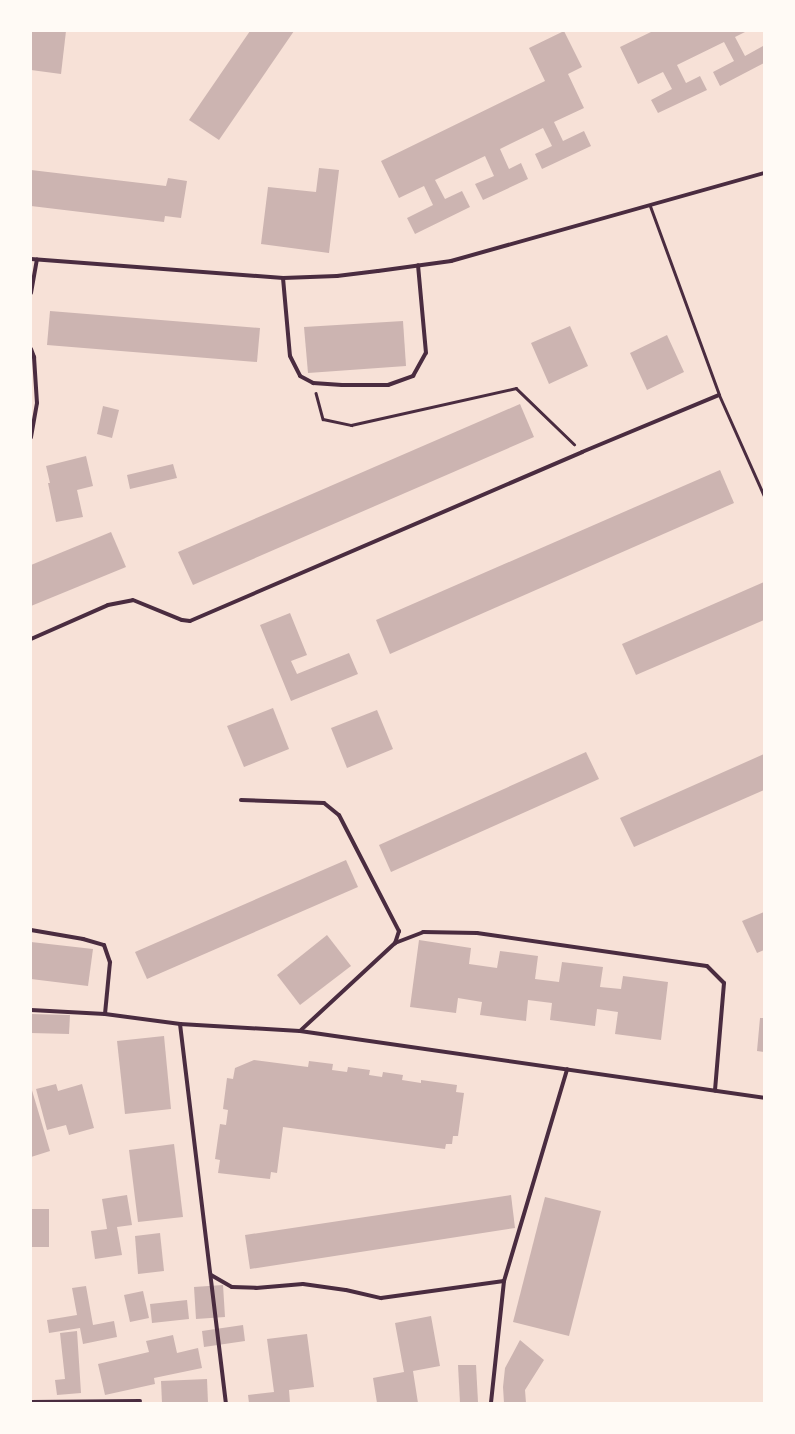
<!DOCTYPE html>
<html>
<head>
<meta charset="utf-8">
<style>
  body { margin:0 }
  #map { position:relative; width:795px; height:1434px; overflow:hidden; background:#f7e1d7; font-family:Montserrat,sans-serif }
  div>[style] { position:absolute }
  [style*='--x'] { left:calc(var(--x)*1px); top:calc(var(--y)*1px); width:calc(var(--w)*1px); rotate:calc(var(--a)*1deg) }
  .building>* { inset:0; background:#ccb4b1 }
  .path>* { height:2.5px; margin:-1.25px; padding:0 1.25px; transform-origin:1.25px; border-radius:1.25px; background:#4a2c40 }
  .service>* { height:3px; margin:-1.5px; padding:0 1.5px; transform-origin:1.5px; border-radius:1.5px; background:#4a2c40 }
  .minor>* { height:4px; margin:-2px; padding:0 2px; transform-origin:2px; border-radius:2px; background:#4a2c40 }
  span { translate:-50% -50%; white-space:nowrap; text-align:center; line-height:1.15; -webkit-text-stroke:3.5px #fffaf5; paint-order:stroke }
  .frame { position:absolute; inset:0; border:32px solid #fffaf5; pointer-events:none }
</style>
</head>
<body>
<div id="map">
  <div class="building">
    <i style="clip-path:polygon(31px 31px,66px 31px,61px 74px,31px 70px)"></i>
    <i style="clip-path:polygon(250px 31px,294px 31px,219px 140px,189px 120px)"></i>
    <i style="clip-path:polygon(564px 31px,582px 67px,568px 74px,584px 108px,554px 122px,563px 141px,584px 131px,591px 146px,542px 169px,535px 154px,552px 146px,543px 128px,500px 149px,509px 169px,521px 163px,528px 179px,483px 200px,475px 184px,494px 176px,485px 156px,435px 180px,445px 199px,462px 191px,470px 207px,415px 234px,407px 218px,433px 205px,424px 186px,399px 198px,381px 161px,545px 81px,529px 48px)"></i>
    <i style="clip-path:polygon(653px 31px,747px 31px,735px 37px,745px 56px,763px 46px,764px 63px,720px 86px,713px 72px,734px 61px,724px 42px,677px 65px,686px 83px,700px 76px,707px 90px,658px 113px,651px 100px,672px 89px,663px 72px,638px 84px,620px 47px)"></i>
    <i style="clip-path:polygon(319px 168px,339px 170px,329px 253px,261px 244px,268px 187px,316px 192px)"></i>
    <i style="clip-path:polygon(31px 170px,166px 186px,168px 178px,187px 181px,181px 218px,165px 216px,164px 222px,31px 206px)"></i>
    <i style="clip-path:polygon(50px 311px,260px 328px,257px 362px,47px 345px)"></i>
    <i style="clip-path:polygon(403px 321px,406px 366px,308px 373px,304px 327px)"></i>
    <i style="clip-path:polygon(570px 326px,588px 366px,549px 384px,531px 343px)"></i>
    <i style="clip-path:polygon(667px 335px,684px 372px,647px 390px,630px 353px)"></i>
    <i style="clip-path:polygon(520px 404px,534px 437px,193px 585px,178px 552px)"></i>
    <i style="clip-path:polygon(103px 406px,119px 410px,112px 438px,97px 434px)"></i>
    <i style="clip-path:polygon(86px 456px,93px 486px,77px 490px,83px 517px,56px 522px,48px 483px,50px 483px,46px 466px)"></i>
    <i style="clip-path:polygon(173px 464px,177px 478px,130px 489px,127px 475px)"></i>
    <i style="clip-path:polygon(720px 470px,734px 503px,390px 654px,376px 620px)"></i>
    <i style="clip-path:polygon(111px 532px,126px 567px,31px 606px,31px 565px)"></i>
    <i style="clip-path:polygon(764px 582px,764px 620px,636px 675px,622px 644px)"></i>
    <i style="clip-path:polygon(290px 613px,307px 655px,291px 661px,297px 674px,349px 653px,358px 674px,291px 701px,260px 625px)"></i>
    <i style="clip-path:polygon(273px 708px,289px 749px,244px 767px,227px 726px)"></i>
    <i style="clip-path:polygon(377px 710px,393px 749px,347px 768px,331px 728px)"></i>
    <i style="clip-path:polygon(586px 752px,599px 779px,391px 872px,379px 845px)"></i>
    <i style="clip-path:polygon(764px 754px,764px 790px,634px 847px,620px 818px)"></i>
    <i style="clip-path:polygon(346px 860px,358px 887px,147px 979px,135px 952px)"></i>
    <i style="clip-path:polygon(764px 912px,764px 950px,757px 953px,742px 921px)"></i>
    <i style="clip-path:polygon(327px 935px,351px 966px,300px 1005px,277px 975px)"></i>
    <i style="clip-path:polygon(419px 940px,471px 948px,469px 964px,497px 968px,500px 951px,538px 956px,535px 979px,559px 982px,562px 962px,603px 967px,600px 987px,621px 989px,623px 976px,668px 982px,661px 1040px,615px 1034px,618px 1012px,597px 1009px,595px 1026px,550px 1020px,552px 1003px,528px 1000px,526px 1021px,480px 1015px,482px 1002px,458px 998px,456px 1013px,410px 1007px)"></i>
    <i style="clip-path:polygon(31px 942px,93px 949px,88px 986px,31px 979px)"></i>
    <i style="clip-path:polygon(31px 1014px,70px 1015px,69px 1034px,31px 1033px)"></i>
    <i style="clip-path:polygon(760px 1018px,764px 1018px,764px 1052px,757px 1051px)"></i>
    <i style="clip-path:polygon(164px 1036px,171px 1109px,125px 1114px,117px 1041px)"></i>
    <i style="clip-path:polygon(254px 1060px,308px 1067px,309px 1061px,333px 1064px,332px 1070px,347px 1072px,348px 1067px,370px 1070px,369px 1075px,382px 1077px,383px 1072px,403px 1075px,402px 1080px,421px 1083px,421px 1080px,457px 1085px,456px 1092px,464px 1093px,458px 1136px,453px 1136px,452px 1144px,446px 1144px,445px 1149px,283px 1127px,277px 1173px,271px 1172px,270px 1179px,218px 1173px,220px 1160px,215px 1159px,220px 1124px,226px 1125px,228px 1110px,223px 1109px,227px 1078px,233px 1079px,235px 1068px)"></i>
    <i style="clip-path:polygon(56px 1084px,58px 1091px,82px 1084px,94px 1128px,69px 1135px,66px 1125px,47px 1130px,36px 1089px)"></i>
    <i style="clip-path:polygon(31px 1087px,50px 1151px,31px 1157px)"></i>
    <i style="clip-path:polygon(174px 1144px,183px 1217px,138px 1222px,129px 1150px)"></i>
    <i style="clip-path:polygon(127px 1195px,132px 1225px,117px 1227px,122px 1255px,95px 1259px,91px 1231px,107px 1229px,102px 1199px)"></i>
    <i style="clip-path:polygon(511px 1195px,515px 1228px,250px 1269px,245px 1235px)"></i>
    <i style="clip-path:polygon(545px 1197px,601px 1211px,569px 1336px,513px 1322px)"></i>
    <i style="clip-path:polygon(31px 1209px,49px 1209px,49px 1247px,31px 1247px)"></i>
    <i style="clip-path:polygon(160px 1233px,164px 1271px,138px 1274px,135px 1236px)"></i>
    <i style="clip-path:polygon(223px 1285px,225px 1317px,196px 1319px,194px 1287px)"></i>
    <i style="clip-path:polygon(86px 1286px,93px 1325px,114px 1321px,117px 1337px,83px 1344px,80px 1328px,49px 1333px,47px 1320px,77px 1315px,72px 1288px)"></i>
    <i style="clip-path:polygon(143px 1291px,149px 1318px,130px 1322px,124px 1295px)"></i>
    <i style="clip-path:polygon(187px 1300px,189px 1319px,152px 1323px,150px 1304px)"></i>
    <i style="clip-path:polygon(431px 1316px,440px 1366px,413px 1371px,418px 1403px,377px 1403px,373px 1378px,404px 1372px,395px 1323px)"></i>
    <i style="clip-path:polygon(243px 1325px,245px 1341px,204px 1347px,202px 1331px)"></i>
    <i style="clip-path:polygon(77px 1331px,81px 1393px,57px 1395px,55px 1380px,65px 1379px,60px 1333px)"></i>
    <i style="clip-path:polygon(307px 1334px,314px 1387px,289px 1390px,290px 1403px,249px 1403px,248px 1395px,274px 1392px,267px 1339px)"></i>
    <i style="clip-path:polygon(173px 1335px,177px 1353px,198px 1348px,202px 1368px,154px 1378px,155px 1384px,105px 1395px,98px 1364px,149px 1352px,146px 1341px)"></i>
    <i style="clip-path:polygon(520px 1340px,544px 1360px,525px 1390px,526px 1403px,504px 1403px,503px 1387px,505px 1368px)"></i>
    <i style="clip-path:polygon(458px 1365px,476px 1365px,478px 1402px,460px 1403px)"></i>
    <i style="clip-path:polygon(207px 1379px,208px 1403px,162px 1403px,161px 1381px)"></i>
  </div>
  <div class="path">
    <i style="--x:316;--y:393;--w:27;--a:75"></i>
    <i style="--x:323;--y:419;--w:29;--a:12"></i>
    <i style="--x:351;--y:425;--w:169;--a:-12.6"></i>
    <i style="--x:516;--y:388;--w:81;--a:44"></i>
  </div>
  <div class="service">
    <i style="--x:650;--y:206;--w:201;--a:69.9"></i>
    <i style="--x:719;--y:395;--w:111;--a:66"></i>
  </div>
  <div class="minor">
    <i style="--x:31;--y:259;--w:253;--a:4.3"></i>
    <i style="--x:283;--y:278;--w:54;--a:-2.1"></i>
    <i style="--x:337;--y:276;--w:41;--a:-7"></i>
    <i style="--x:378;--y:271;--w:74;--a:-7.8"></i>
    <i style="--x:451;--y:261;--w:325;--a:-15.7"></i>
    <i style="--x:283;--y:278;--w:78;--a:84.9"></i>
    <i style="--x:290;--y:356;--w:22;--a:63"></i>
    <i style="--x:300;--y:376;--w:15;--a:28"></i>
    <i style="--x:313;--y:383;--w:29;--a:4"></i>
    <i style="--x:342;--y:385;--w:46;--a:0"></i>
    <i style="--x:388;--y:385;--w:27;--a:-20"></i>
    <i style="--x:413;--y:376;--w:26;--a:-61"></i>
    <i style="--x:426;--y:353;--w:88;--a:-95.2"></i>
    <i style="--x:31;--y:293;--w:34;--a:-80"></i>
    <i style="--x:31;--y:349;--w:9;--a:69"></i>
    <i style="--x:34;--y:357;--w:46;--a:86.3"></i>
    <i style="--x:37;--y:403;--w:35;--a:100"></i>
    <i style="--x:31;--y:639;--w:84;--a:-23.8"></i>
    <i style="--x:108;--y:605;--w:25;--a:-11"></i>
    <i style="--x:133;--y:600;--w:53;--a:22.2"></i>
    <i style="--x:182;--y:620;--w:8;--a:7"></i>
    <i style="--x:190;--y:621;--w:427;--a:-23.3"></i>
    <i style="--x:582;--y:452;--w:148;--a:-22.6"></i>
    <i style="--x:241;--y:800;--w:83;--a:2.1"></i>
    <i style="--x:324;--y:803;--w:19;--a:39"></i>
    <i style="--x:339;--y:815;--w:131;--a:62.7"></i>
    <i style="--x:399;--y:931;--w:13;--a:108"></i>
    <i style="--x:395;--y:943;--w:129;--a:137.2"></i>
    <i style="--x:31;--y:930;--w:53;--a:9.8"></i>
    <i style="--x:83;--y:939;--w:22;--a:16"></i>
    <i style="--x:104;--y:945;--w:18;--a:71"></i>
    <i style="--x:110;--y:962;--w:52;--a:95.5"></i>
    <i style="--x:395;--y:943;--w:30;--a:-21"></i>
    <i style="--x:423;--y:932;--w:54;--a:1.1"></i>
    <i style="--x:477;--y:933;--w:232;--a:8.2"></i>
    <i style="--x:707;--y:966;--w:24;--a:45"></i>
    <i style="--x:724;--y:983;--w:108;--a:94.8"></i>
    <i style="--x:31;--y:1010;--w:74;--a:3.1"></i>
    <i style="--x:105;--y:1014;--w:76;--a:7.6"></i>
    <i style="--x:180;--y:1024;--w:120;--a:3.3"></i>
    <i style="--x:300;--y:1031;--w:469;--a:8.2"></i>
    <i style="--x:180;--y:1024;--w:382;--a:83.1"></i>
    <i style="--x:211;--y:1275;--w:24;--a:30"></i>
    <i style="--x:232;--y:1287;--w:24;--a:2"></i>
    <i style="--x:256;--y:1288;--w:47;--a:-4.9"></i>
    <i style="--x:303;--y:1284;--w:43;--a:7.9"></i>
    <i style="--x:346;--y:1290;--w:36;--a:13"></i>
    <i style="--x:381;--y:1298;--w:124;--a:-7.9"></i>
    <i style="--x:504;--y:1281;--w:123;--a:96.1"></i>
    <i style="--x:504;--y:1281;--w:221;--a:-73.4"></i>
    <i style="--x:31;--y:1402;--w:109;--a:-0.5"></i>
  </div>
  <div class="frame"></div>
</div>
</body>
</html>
